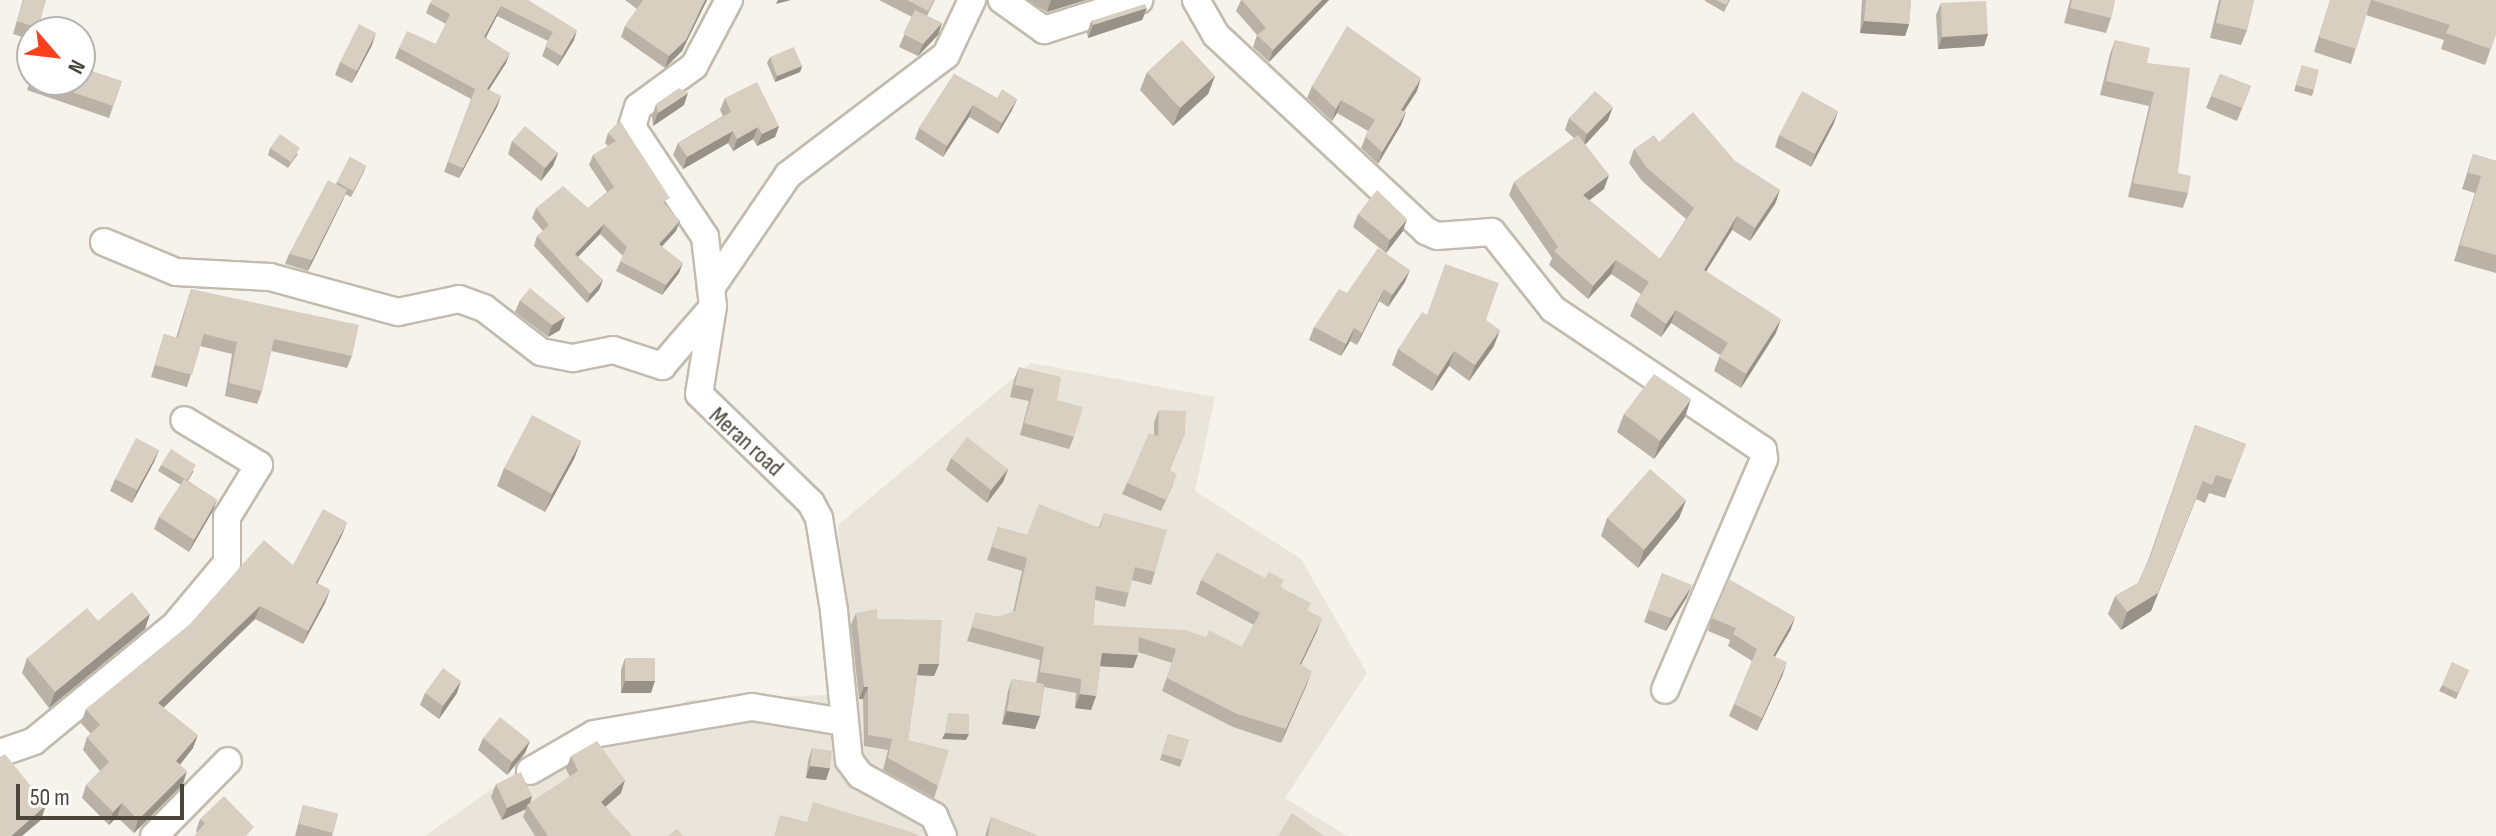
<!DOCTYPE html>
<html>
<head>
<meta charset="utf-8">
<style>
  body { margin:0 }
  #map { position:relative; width:2496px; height:836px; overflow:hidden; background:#f6f3ec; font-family:"Sofia Sans Condensed",sans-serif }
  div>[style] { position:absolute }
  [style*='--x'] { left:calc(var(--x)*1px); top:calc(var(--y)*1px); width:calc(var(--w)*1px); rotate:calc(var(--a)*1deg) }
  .residential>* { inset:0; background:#eae5da }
  .roads { filter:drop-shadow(2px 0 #c2bbae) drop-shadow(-2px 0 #c2bbae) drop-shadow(0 2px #c2bbae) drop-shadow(0 -2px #c2bbae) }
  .minor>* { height:26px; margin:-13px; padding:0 13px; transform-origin:13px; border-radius:13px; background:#fff }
  .wall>* { inset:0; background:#bab2a6 }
  .shaded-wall>* { inset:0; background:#979187 }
  .building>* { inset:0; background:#d8cfc1 }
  span { translate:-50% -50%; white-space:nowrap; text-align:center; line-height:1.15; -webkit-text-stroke:6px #fff; paint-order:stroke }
  .street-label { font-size:24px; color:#4b4439 }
  .north { position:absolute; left:16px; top:16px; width:80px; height:80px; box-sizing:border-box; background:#fff; border:2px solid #b7b4b0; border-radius:50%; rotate:118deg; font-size:22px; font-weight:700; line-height:32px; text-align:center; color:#4b4439 }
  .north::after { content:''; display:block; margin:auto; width:28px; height:36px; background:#fc3f1d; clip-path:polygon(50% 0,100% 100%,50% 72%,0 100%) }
  .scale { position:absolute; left:16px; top:784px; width:168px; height:36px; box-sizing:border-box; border:4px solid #4b4439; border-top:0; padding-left:10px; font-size:24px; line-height:28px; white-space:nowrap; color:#4b4439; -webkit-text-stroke:6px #fff; paint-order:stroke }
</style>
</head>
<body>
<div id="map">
  <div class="residential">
    <i style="clip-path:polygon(1031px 363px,1215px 397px,1195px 491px,1301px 559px,1367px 673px,1285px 798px,1347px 836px,425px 836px,515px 773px,690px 700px,827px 695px,852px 689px,838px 525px)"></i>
  </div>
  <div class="roads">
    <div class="minor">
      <i style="--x:729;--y:0;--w:75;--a:117.9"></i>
      <i style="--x:694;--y:66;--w:69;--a:143.8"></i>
      <i style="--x:638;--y:107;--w:21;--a:107"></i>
      <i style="--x:632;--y:127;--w:132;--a:56.4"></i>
      <i style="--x:705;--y:237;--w:69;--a:83.4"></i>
      <i style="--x:713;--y:306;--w:89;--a:99"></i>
      <i style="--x:699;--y:394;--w:156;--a:44.2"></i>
      <i style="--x:811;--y:503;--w:17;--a:62"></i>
      <i style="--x:819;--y:518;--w:94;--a:80.8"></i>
      <i style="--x:834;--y:611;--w:150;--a:84.3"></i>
      <i style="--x:849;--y:760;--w:19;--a:54"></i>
      <i style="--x:860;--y:775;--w:85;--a:29"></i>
      <i style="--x:934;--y:816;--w:22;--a:66"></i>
      <i style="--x:1002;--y:0;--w:52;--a:35.5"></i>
      <i style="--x:1044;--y:30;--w:100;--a:-17.5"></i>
      <i style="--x:1196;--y:0;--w:40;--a:60.3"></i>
      <i style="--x:1216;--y:35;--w:287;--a:43"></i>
      <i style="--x:1426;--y:231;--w:12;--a:24"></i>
      <i style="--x:1437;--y:236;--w:55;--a:-4.2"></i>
      <i style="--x:1492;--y:232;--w:98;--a:51.6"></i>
      <i style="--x:1553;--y:309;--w:253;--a:33.9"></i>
      <i style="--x:1763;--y:450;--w:9;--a:84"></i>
      <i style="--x:1764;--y:459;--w:251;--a:113.2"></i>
      <i style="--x:104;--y:242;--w:78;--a:22.6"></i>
      <i style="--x:176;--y:272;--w:94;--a:3"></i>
      <i style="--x:270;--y:277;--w:133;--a:15.3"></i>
      <i style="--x:398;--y:312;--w:62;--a:-12"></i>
      <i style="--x:459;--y:299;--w:27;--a:20"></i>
      <i style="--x:484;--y:308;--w:72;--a:37.7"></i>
      <i style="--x:541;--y:352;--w:33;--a:11"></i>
      <i style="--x:573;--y:358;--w:41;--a:-11.3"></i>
      <i style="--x:613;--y:350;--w:52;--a:18.1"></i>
      <i style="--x:662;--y:366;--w:77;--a:-49.2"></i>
      <i style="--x:711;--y:288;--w:137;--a:-55.7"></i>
      <i style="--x:788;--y:175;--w:198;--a:-37.2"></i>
      <i style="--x:946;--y:55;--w:61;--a:-64.7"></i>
      <i style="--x:0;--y:753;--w:36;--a:-19"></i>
      <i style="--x:34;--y:741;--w:183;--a:-39.4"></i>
      <i style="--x:175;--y:625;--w:81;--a:-50"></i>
      <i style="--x:227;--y:563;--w:46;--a:-90"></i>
      <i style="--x:227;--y:517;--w:61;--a:-58.4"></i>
      <i style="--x:259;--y:465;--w:87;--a:-149"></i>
      <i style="--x:530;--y:771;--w:74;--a:-30"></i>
      <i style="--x:594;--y:734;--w:160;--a:-9.7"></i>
      <i style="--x:752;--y:707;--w:93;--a:9.3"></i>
      <i style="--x:154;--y:836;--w:105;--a:-45.4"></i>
    </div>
  </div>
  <div class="wall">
    <i style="clip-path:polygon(23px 0,46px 0,36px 32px,32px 32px,32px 40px,13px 34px)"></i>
    <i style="clip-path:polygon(528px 0,574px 40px,558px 66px,542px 56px,548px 41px,497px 16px,486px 37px,506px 63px,489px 90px,501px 96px,497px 107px,459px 178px,444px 172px,471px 99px,395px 58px,399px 48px,436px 44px,446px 24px,426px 13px,430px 3px)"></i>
    <i style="clip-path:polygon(625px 0,707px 0,682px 51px,665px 68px,621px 37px,625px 26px,637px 9px)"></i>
    <i style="clip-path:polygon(879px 0,935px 0,927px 16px,942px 23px,938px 35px,918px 56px,899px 47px,912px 17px)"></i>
    <i style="clip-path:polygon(1027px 0,1086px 0,1047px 12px)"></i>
    <i style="clip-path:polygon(1241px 0,1329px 0,1269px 62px,1253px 47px,1257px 35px,1236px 11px)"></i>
    <i style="clip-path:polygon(1705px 0,1730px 0,1724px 12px,1705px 1px)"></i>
    <i style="clip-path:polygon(1862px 0,1911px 0,1909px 24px,1905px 36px,1860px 33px)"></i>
    <i style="clip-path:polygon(2070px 0,2115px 0,2111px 18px,2106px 33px,2064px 23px)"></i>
    <i style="clip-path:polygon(2219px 0,2254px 0,2247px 30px,2241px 45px,2210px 38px)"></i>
    <i style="clip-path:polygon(2330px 0,2496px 0,2496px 34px,2485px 65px,2441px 49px,2444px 40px,2366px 15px,2351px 64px,2314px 52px)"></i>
    <i style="clip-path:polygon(1941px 3px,1988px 34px,1984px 46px,1938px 49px,1936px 15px)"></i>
    <i style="clip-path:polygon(1147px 8px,1142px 20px,1088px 38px,1087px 33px,1091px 21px)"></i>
    <i style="clip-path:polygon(2115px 40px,2147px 63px,2178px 173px,2188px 193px,2183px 208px,2128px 197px,2149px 106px,2100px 95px,2110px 54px)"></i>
    <i style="clip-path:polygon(372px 45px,352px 83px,335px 75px,340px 62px)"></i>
    <i style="clip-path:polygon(770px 57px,802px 66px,800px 72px,775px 82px,767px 63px)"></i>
    <i style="clip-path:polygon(2302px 65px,2314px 90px,2312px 96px,2294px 91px)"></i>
    <i style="clip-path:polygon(1147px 72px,1215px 76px,1208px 94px,1173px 126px,1140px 90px)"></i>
    <i style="clip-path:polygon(954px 74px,997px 98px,1017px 99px,1012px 110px,998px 134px,969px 117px,943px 157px,915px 139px,919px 128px)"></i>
    <i style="clip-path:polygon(2220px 74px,2251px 86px,2237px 121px,2206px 108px)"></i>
    <i style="clip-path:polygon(32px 75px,32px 80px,122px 81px,109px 118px,27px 90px)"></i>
    <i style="clip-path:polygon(1312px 86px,1417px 91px,1404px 111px,1406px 112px,1401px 125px,1378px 164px,1361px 148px,1368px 131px,1337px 113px,1332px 121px,1307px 98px)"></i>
    <i style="clip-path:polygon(725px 98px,779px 126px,775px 137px,757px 146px,753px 139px,733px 151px,728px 143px,683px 169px,673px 155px,678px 143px,723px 116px,720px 110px)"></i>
    <i style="clip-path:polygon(656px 104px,684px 105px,653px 126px,652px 117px)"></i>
    <i style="clip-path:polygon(1569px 118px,1608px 120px,1585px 144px,1604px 189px,1589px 200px,1660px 259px,1686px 219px,1642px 181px,1629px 163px,1634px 149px,1659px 142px,1736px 162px,1780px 190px,1775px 204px,1750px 241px,1732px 230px,1706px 271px,1776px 333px,1741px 388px,1714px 371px,1720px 355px,1671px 323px,1661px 337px,1630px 316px,1636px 302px,1641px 294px,1611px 274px,1588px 299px,1549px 265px,1552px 258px,1509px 195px,1514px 182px,1574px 138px,1565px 130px)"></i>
    <i style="clip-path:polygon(620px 121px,667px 206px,680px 221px,676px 231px,662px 246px,679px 273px,662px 295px,616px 271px,623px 256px,600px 234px,578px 257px,603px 280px,599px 290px,587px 303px,534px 246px,537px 236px,543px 231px,532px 218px,536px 208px,588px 208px,607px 192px,589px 165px,593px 155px,608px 146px,605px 143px,608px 133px)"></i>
    <i style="clip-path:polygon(1834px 123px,1811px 167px,1775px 147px,1779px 135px)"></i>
    <i style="clip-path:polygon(512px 141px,558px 153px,553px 166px,541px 181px,508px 154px)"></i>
    <i style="clip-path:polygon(270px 148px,298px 154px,288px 168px,268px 155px)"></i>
    <i style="clip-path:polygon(2473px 154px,2496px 161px,2496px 273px,2454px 261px,2475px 193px,2462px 189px)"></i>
    <i style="clip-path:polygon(350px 157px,366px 166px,364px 172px,351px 197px,345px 194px,308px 271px,285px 264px,289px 254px,336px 184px)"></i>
    <i style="clip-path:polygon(1358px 214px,1403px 231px,1386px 253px,1353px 227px)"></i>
    <i style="clip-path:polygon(1405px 282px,1388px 307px,1379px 301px,1357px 345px,1350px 341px,1341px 356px,1309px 340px,1314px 327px,1347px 293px)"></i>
    <i style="clip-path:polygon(191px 289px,352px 356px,347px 368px,271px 351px,262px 391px,257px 404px,225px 396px,232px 354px,200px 346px,187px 387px,151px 377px,164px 334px,176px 338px)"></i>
    <i style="clip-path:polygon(520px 300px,560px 330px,548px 337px,515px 312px)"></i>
    <i style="clip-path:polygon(1427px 315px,1486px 320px,1494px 346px,1469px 381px,1449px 366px,1432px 391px,1392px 365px,1398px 349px)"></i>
    <i style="clip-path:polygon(1019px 367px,1074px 437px,1069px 449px,1020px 435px,1029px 401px,1010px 397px,1014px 380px)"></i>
    <i style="clip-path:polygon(1159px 410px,1185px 433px,1169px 471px,1173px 485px,1161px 511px,1122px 494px,1127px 483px,1154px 435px,1154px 422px)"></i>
    <i style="clip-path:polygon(1624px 414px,1685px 417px,1654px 459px,1617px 432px)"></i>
    <i style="clip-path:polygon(2195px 425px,2246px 444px,2225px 498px,2209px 493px,2205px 503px,2196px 499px,2151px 611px,2121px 630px,2108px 614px,2115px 596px,2138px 583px,2149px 558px)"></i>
    <i style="clip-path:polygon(581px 441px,574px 459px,545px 512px,497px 486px,504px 468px)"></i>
    <i style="clip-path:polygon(159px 450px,154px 462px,132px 503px,110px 491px,115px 479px)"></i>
    <i style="clip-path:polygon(951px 458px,1008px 469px,1003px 482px,987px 503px,946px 470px)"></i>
    <i style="clip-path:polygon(161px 465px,194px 471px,188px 481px,217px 500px,212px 512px,189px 552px,154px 529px,159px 517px,181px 485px,158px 471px)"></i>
    <i style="clip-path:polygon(1686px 500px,1679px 518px,1638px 568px,1601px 536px,1607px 518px)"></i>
    <i style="clip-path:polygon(1104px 513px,1155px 572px,1151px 585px,1132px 580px,1125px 607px,1095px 600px,1093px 625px,1242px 647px,1254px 625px,1196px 594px,1201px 580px,1281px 587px,1308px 611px,1317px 631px,1301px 665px,1307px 684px,1281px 743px,1233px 727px,1162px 691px,1172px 663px,1138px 652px,1133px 668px,1100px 666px,1096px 696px,1091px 710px,1075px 708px,1076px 693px,1044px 687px,1040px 716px,1035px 729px,1002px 724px,1008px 691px,1012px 679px,1036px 683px,1040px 660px,967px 641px,976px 613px,998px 617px,1013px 612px,1022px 571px,987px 560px,998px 527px,1027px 535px,1099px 527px)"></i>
    <i style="clip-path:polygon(342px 535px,317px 583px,330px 590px,325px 603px,303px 644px,255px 619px,163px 707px,193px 748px,180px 764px,183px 784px,134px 833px,117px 817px,109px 825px,82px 798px,86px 785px,100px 771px,83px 750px,87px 737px,91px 734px,81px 723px,86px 709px,293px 565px)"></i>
    <i style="clip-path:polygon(1662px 573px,1687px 597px,1666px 631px,1644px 622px)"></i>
    <i style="clip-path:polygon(856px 613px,878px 619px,939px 664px,934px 676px,917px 675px,908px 740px,938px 786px,934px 798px,883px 770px,888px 750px,864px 746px,863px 699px,859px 699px,851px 625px)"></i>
    <i style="clip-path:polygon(150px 614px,145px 629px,49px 708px,22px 673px,27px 658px,98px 621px)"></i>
    <i style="clip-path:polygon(1712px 618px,1791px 629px,1775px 657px,1783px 674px,1757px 731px,1729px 716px,1752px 661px,1728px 646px,1730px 640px,1708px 631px)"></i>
    <i style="clip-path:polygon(625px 658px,651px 693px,621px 693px,621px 670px)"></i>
    <i style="clip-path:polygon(2469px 670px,2456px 699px,2439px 691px,2442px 685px)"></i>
    <i style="clip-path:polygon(425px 693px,457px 693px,439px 719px,420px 705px)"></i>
    <i style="clip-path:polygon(1168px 734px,1189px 740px,1180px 767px,1160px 760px)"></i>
    <i style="clip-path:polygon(483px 738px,530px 741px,525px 753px,507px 775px,478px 750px)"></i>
    <i style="clip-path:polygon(812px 748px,826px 780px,806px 778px,808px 761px)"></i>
    <i style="clip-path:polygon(571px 756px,621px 793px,605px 807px,632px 836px,535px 836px,523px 817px,526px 809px,502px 820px,491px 797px,496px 784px,532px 796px,530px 803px,570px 777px,566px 769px)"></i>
    <i style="clip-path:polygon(303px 805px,338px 814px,332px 836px,295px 836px)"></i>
    <i style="clip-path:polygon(991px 817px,1038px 836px,985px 836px)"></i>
    <i style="clip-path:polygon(200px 819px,254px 827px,197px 832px,196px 831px)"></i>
  </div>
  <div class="shaded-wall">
    <i style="clip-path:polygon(705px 0,707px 0,682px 51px,665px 68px,669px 56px)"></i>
    <i style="clip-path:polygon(778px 0,791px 0,776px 4px)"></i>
    <i style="clip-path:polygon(1051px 0,1086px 0,1047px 12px)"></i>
    <i style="clip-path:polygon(1322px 0,1329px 0,1269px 62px,1273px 50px)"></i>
    <i style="clip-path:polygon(501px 6px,497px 16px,481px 47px,484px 37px)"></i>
    <i style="clip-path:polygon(1147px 8px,1142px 20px,1088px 38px,1093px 25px)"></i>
    <i style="clip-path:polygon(1864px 21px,1909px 24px,1905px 36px,1860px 33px)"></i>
    <i style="clip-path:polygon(942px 23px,938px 35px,918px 56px,923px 44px)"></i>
    <i style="clip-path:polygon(577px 30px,574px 40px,558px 66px,562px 56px)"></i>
    <i style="clip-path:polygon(376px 33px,372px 45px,352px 83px,357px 71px)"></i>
    <i style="clip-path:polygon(1988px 34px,1984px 46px,1938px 49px,1942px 37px)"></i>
    <i style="clip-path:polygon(510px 53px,506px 63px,483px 99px,487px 89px)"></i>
    <i style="clip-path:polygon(802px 66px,800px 72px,775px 82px,777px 76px)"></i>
    <i style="clip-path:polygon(1215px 76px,1208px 94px,1173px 126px,1180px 108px)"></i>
    <i style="clip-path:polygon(1421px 78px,1417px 91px,1397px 122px,1401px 110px)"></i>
    <i style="clip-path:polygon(688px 93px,684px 105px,653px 126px,658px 113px)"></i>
    <i style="clip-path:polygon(501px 96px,497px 107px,459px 178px,463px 168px)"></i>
    <i style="clip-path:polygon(1017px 99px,1012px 110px,998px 134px,1002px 123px)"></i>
    <i style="clip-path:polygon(1341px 100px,1337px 113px,1332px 121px,1336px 109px)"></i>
    <i style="clip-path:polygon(973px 105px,969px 117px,943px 157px,947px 146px)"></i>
    <i style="clip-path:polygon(1613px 107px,1608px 120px,1583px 147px,1587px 134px)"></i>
    <i style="clip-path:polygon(1838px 111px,1834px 123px,1811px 167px,1815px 154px)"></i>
    <i style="clip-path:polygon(1406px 112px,1401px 125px,1378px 164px,1382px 152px)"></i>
    <i style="clip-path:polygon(779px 126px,775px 137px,757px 146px,762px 134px)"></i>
    <i style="clip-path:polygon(758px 127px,753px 139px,733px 151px,737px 139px)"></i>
    <i style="clip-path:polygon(733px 131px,728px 143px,683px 169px,687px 157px)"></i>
    <i style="clip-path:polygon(558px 153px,553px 166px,541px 181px,545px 168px)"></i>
    <i style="clip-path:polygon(1609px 175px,1604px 189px,1578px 209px,1583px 195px)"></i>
    <i style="clip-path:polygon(347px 190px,343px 200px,308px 271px,312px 260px)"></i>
    <i style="clip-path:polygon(1780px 190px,1775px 204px,1750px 241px,1755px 228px)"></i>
    <i style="clip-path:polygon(1737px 216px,1732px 230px,1699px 283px,1704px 270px)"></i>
    <i style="clip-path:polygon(1407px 219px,1403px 231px,1386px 253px,1390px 240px)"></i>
    <i style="clip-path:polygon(680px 221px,676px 231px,655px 254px,659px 244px)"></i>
    <i style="clip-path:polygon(604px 224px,600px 234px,571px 264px,575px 254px)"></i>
    <i style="clip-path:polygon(1616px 260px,1611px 274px,1588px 299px,1593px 286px)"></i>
    <i style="clip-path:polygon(683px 263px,679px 273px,662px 295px,666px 285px)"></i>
    <i style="clip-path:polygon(1410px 270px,1405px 282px,1388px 307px,1392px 295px)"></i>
    <i style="clip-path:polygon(603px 280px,599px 290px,587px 303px,590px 294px)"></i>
    <i style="clip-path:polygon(1384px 289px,1379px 301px,1357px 345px,1362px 333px)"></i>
    <i style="clip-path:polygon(1676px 310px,1671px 323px,1661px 337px,1666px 324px)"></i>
    <i style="clip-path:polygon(565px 317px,560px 330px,548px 337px,552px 325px)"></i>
    <i style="clip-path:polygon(1781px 319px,1776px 333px,1741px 388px,1746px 374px)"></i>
    <i style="clip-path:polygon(1354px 328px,1350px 341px,1341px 356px,1346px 344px)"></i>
    <i style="clip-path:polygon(1500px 330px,1494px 346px,1469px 381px,1475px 365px)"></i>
    <i style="clip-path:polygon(1454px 351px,1449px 366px,1432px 391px,1438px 376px)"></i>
    <i style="clip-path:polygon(1691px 399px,1685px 417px,1654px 459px,1660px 441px)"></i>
    <i style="clip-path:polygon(581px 441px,574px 459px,545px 512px,552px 494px)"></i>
    <i style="clip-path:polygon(159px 450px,154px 462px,132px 503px,137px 490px)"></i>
    <i style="clip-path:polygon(1008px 469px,1003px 482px,987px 503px,991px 490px)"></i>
    <i style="clip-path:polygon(2203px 481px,2151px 611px,2121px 630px,2127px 612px)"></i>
    <i style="clip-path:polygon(217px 500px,212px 512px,189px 552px,194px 540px)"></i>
    <i style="clip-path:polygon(1686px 500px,1679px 518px,1638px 568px,1644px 550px)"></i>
    <i style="clip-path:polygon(347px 522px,342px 535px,311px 596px,316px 583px)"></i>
    <i style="clip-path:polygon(1692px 585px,1687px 597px,1666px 631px,1671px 618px)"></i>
    <i style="clip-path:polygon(330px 590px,325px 603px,303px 644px,308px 631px)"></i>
    <i style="clip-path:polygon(260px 606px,255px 619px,154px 717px,158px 703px)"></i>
    <i style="clip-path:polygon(150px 614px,145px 629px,49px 708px,55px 692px)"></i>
    <i style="clip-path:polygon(1795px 617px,1791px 629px,1768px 668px,1773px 656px)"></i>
    <i style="clip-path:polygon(1322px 618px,1317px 631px,1295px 677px,1300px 664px)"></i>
    <i style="clip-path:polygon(1102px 653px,1138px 655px,1133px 668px,1097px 666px)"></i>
    <i style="clip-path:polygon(1787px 662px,1783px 674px,1757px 731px,1762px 718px)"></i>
    <i style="clip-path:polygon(919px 664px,939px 664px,934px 676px,915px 675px)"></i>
    <i style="clip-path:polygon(1312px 671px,1307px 684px,1281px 743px,1286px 729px)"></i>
    <i style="clip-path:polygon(461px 681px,457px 693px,439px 719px,443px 706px)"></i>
    <i style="clip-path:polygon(625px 681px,655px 681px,651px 693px,621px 693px)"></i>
    <i style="clip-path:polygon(864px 687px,868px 687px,863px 699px,859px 699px)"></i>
    <i style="clip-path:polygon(1080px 694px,1096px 696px,1091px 710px,1075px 708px)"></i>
    <i style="clip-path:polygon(1007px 711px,1040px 716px,1035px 729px,1002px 724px)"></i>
    <i style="clip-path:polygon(945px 733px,969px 734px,966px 740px,942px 739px)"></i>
    <i style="clip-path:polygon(198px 735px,193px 748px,172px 775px,176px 761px)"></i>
    <i style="clip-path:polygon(530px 741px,525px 753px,507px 775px,512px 762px)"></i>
    <i style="clip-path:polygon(810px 766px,830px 768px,826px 780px,806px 778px)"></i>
    <i style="clip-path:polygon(187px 771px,183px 784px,134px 833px,138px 820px)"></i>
    <i style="clip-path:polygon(625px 780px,621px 793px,596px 815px,601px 802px)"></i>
    <i style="clip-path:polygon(532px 796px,529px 806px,527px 805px,526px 809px,502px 820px,507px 808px)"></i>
    <i style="clip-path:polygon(122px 803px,117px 817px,109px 825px,113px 812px)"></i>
    <i style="clip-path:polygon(46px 805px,41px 820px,22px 836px,11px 836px)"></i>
  </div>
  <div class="building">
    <i style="clip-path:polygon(24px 0,46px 0,38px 28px,17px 21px)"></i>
    <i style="clip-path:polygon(432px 0,528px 0,577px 30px,562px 56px,545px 46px,553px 32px,501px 6px,484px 37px,510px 53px,487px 89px,501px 96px,463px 168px,448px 162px,475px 89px,399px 48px,407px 31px,436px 44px,450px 14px,430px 3px)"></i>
    <i style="clip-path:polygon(643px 0,705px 0,686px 40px,669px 56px,625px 26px)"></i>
    <i style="clip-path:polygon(907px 0,934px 0,928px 11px)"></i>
    <i style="clip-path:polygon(1242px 0,1322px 0,1273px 50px,1257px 35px,1266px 28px)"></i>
    <i style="clip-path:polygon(1716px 0,1729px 0,1726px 5px)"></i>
    <i style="clip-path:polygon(1866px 0,1911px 0,1909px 24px,1864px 21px)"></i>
    <i style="clip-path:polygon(2072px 0,2115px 0,2111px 18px,2070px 8px)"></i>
    <i style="clip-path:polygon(2221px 0,2254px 0,2247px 30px,2216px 23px)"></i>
    <i style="clip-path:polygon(2330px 0,2371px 0,2356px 49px,2319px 37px)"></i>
    <i style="clip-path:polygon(2372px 0,2496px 0,2496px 34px,2490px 49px,2446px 33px,2450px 25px)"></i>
    <i style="clip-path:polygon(1986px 1px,1988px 34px,1942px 37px,1941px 3px)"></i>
    <i style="clip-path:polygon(1145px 4px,1147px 8px,1093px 25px,1091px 21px)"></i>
    <i style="clip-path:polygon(915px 10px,942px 23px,923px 44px,903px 34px)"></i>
    <i style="clip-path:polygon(359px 24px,376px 33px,357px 71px,340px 62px)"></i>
    <i style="clip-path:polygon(1347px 26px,1421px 78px,1401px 110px,1406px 112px,1382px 152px,1365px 136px,1375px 120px,1341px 100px,1336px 109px,1312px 86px)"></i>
    <i style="clip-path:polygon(1182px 40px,1215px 76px,1180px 108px,1147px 72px)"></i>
    <i style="clip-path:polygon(2115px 40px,2150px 48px,2147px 63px,2190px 68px,2178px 173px,2191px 176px,2188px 193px,2133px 183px,2154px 92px,2106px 81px)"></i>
    <i style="clip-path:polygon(794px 47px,802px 66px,777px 76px,770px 57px)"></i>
    <i style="clip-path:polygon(2302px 65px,2319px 70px,2314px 90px,2296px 85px)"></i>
    <i style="clip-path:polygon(80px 67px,122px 81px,113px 106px,37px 80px,80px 80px)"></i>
    <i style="clip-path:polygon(954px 74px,997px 98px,1002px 89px,1017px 99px,1002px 123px,973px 105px,947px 146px,919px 128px)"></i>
    <i style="clip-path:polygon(2220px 74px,2251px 86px,2242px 108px,2211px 96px)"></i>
    <i style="clip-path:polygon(757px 82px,779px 126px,762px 134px,758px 127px,737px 139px,733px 131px,687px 157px,678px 143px,731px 112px,725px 98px)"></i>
    <i style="clip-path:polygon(679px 88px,688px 93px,658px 113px,656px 104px)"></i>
    <i style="clip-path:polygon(1595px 91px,1613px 107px,1587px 134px,1569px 118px)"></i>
    <i style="clip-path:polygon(1802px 91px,1838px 111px,1815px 154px,1779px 135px)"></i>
    <i style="clip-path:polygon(1693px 112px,1736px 162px,1780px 190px,1755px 228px,1737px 216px,1704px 270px,1781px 319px,1746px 374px,1719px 357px,1728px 343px,1676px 310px,1666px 324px,1636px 302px,1649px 282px,1616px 260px,1593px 286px,1554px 251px,1558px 247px,1514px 182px,1578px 135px,1609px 175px,1583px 195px,1660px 259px,1694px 208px,1647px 168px,1634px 149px,1654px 135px,1659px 142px)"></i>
    <i style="clip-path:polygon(620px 121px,670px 198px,663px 202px,680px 221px,659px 244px,683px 263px,666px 285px,620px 261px,627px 247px,604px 224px,575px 254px,603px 280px,590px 294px,537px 236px,549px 225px,536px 208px,563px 186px,588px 208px,614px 187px,593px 155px,616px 141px,608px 133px)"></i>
    <i style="clip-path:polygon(525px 126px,558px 153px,545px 168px,512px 141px)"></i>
    <i style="clip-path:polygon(280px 134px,300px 148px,291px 162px,270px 148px)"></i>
    <i style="clip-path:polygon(2473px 154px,2496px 161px,2496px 255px,2460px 245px,2481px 176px,2468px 173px)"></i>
    <i style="clip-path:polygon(350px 157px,366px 166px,353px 191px,337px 182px)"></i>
    <i style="clip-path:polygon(328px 180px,347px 190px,312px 260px,289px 254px)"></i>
    <i style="clip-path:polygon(1377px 190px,1407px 219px,1390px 240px,1358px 214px)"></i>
    <i style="clip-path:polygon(1378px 248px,1410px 270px,1392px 295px,1384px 289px,1362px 333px,1354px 328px,1346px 344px,1314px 327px,1339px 289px,1347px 293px)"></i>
    <i style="clip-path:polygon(1445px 264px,1499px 283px,1486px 320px,1500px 330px,1475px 365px,1454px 351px,1438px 376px,1398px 349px,1422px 312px,1427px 315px)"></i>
    <i style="clip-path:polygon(530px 288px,565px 317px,552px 325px,520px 300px)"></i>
    <i style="clip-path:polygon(191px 289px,359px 325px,352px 356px,274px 339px,262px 391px,229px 383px,237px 342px,204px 334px,192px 375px,155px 365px,164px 334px,178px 338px)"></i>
    <i style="clip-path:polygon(1019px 367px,1061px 377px,1057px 400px,1083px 407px,1074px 437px,1024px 423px,1034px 389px,1015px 385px)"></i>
    <i style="clip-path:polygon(1654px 374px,1691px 399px,1660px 441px,1624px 414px)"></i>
    <i style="clip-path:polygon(1159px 410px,1186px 411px,1185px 433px,1169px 470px,1177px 474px,1166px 500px,1127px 483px,1149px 433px,1158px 436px)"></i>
    <i style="clip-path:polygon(532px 415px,581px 441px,552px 494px,504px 468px)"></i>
    <i style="clip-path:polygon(2195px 425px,2246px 444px,2232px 480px,2216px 475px,2212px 485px,2203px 481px,2158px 593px,2127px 612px,2115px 596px,2138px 583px,2151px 555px)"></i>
    <i style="clip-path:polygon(967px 437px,1008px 469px,991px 490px,951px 458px)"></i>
    <i style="clip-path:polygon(136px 438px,159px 450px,137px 490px,115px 479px)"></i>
    <i style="clip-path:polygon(171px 449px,196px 465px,187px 480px,161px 465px)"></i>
    <i style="clip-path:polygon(1650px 469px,1686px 500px,1644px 550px,1607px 518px)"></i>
    <i style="clip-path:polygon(184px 479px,217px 500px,194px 540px,159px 517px)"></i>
    <i style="clip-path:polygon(1039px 504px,1100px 528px,1104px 513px,1167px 530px,1155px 572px,1135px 567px,1129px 593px,1096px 586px,1093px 625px,1185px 630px,1206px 637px,1209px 630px,1242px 647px,1260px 613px,1201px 580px,1217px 552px,1265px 578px,1269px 572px,1284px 580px,1280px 587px,1311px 603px,1307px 610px,1322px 618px,1300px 664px,1312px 671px,1286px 729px,1237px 714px,1167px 678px,1176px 649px,1139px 637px,1138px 655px,1102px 653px,1096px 696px,1080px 694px,1081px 679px,1040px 672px,1044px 647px,972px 627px,976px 613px,998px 617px,1015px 611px,1027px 558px,992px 547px,998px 527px,1027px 535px)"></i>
    <i style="clip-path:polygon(323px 509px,347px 522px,316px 583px,330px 590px,308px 631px,260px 606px,158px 703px,198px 735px,176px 761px,187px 771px,138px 820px,122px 803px,113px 812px,86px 785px,109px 762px,87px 737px,100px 725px,86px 709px,190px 624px,264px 540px,293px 565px)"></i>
    <i style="clip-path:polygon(1662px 573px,1692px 585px,1671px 618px,1648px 610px)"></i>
    <i style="clip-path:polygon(1729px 579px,1795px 617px,1773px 656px,1787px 662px,1762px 718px,1734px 704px,1757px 649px,1733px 634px,1736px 628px,1712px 618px)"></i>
    <i style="clip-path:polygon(132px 592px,150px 614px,55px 692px,27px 658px,87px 608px,98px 621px)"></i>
    <i style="clip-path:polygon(877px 609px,878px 619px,942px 620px,939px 664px,919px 664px,908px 740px,949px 750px,938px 786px,888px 758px,892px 739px,868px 735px,868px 687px,864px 687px,856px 613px)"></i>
    <i style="clip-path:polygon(625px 658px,655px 658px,655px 681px,625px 681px)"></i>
    <i style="clip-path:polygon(2452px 662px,2469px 670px,2458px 693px,2442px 685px)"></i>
    <i style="clip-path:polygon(443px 668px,461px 681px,443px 706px,425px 693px)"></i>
    <i style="clip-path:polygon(1012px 679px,1044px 684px,1040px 716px,1007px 711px)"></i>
    <i style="clip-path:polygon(948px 713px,969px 714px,969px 734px,945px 733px)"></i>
    <i style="clip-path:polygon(500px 717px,530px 741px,512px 762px,483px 738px)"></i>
    <i style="clip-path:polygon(1168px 734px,1189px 740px,1183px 760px,1162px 754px)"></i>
    <i style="clip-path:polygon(597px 741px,625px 780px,601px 802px,632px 836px,548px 836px,527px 805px,578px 771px,571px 756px)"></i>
    <i style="clip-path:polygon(812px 748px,832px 751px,830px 768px,810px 766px)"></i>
    <i style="clip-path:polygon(5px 754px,46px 805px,11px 836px,0 836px,0 757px)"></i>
    <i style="clip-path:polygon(521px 772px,532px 796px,507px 808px,496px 784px)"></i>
    <i style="clip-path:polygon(224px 796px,254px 827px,246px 836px,194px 836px,205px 823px,200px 819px)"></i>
    <i style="clip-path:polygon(813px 802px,911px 832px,920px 836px,774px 836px,780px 815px,807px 822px)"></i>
    <i style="clip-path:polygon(303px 805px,338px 814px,333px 833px,299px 824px)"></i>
    <i style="clip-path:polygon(1292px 813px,1324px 836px,1278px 836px)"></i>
    <i style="clip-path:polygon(991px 817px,1038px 836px,988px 836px)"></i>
    <i style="clip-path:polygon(677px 829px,683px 836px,668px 836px)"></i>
  </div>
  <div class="street-label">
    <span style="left:746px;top:442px;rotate:42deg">Meran road</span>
  </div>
  <div class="north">N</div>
  <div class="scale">50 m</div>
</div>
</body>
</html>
